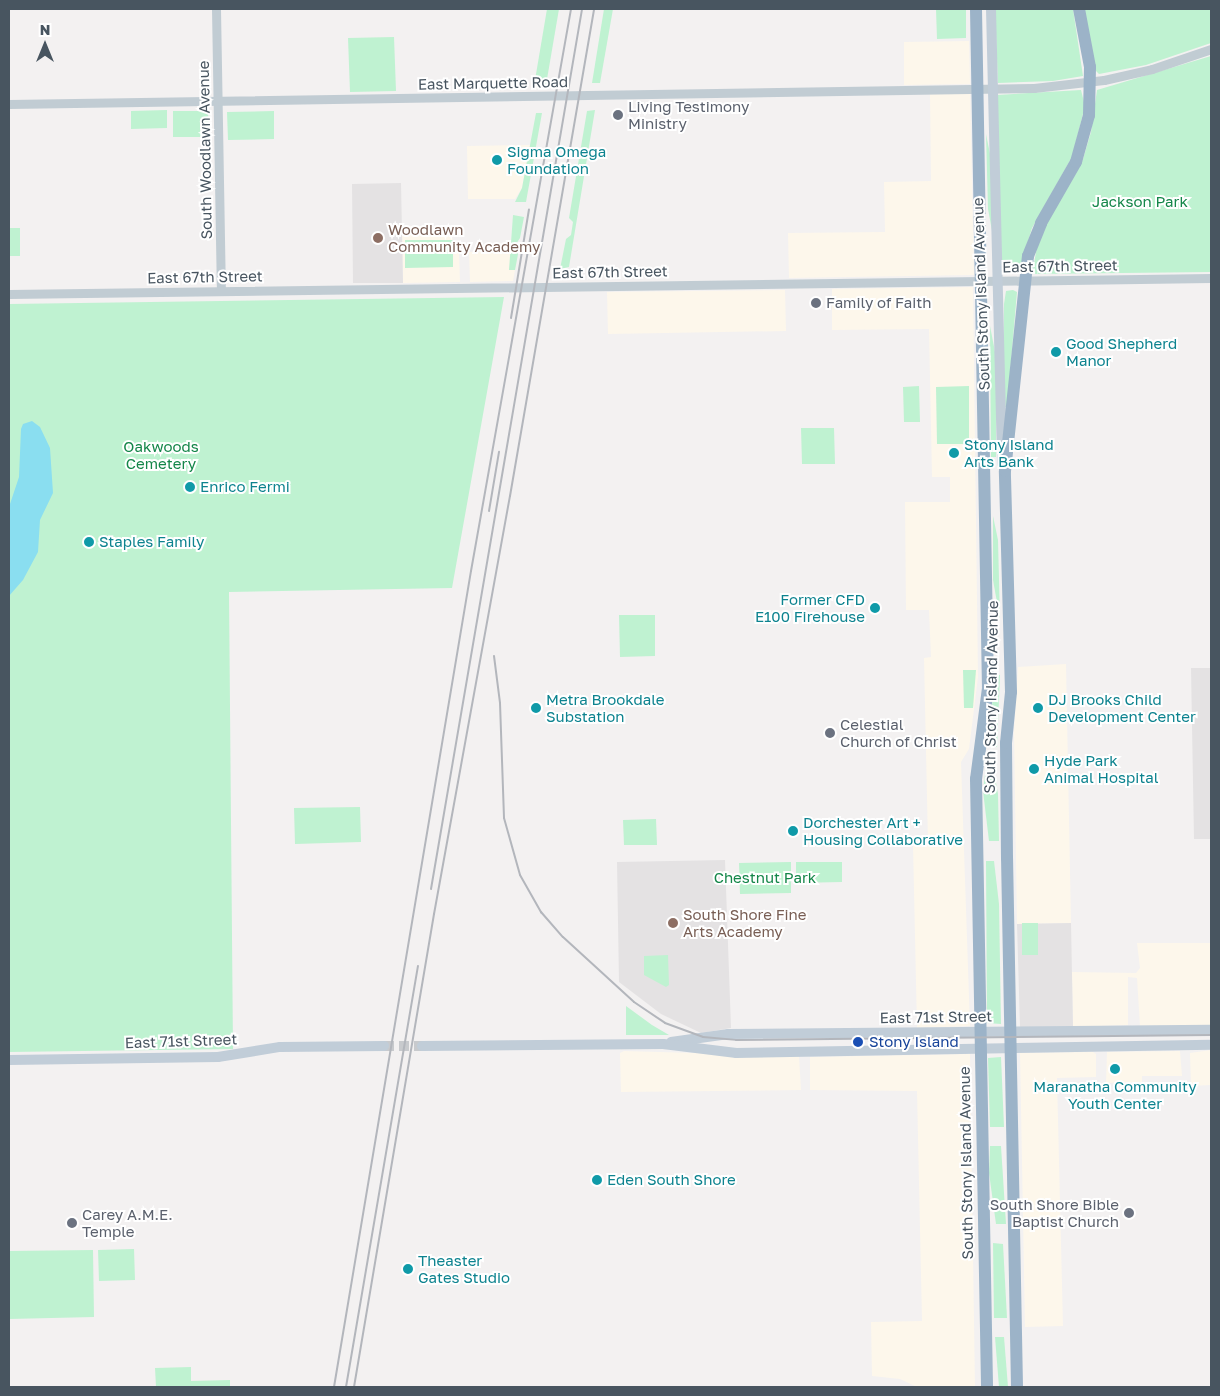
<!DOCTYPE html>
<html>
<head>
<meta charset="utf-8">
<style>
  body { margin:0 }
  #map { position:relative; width:1220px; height:1396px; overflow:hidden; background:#f3f1f1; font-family:"Golos Text",sans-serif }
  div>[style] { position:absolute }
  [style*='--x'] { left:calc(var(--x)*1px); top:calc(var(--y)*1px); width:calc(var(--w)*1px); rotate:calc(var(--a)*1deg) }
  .commercial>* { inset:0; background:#fdf7eb }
  .education>* { inset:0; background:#e4e2e3 }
  .green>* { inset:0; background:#bff2d1 }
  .water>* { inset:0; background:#8adef0 }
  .secondary-tunnel>* { height:10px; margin-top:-5px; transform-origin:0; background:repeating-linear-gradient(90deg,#c8cacd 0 10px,transparent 0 15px) }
  .tertiary>* { height:9px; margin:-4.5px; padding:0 4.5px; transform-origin:4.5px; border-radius:4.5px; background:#c1ccd3 }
  .secondary>* { height:10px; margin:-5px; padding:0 5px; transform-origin:5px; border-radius:5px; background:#c1cdd8 }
  .trunk>* { height:12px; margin:-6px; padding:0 6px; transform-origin:6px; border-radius:6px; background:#9cb3c8 }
  .rail>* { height:2px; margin:-1px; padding:0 1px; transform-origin:1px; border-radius:1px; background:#b3b6bc }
  .dots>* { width:14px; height:14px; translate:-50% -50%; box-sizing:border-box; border:2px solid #fff; border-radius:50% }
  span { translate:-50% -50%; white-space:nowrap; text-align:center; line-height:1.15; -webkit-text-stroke:4px #fff; paint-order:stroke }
  .street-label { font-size:15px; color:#485560 }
  .worship-label { font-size:15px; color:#5b616d }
  .left { translate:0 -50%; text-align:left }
  .right { translate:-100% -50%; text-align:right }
  .culture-label { font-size:15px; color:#0d838f }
  .park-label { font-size:15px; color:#148649 }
  .education-label { font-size:15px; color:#785e54 }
  .transit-label { font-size:15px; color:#164399 }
  .frame { position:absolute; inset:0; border:10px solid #485560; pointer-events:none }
  .north { position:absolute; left:20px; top:20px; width:50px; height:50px; -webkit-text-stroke:4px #fff; paint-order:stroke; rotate:0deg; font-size:14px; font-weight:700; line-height:20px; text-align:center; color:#485560 }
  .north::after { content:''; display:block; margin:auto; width:18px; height:22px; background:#485560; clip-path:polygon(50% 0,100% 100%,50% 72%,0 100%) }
</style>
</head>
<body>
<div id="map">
  <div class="commercial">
    <i style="clip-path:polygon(969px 41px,970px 84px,904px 85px,904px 42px)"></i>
    <i style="clip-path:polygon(970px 93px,974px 275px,789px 278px,788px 233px,885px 232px,884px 182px,931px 181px,930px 94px)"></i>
    <i style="clip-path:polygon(530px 145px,522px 188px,515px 199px,468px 199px,467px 146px)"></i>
    <i style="clip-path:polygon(402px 226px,452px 226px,453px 251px,459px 252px,460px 282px,403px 283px)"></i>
    <i style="clip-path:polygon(512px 251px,509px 270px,515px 270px,513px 281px,470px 282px,469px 252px)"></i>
    <i style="clip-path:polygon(973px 287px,978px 677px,969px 749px,961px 762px,970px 1026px,917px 1028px,913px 845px,928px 844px,924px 658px,931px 657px,929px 610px,906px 610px,905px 502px,950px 502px,950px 477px,932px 477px,929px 329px,832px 330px,832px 289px)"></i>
    <i style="clip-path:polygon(785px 290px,786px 331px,608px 334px,607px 292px)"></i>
    <i style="clip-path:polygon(1066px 664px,1071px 923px,1017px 924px,1014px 732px,1018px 667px)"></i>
    <i style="clip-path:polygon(1137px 943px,1211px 943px,1211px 1025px,1140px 1026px,1137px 978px,1128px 977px,1128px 1025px,1073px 1027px,1072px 972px,1136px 973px,1140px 968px)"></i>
    <i style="clip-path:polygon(1211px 1050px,1211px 1085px,1191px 1086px,1190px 1053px)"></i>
    <i style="clip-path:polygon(624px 1051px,799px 1056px,801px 1090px,621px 1092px,620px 1053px)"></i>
    <i style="clip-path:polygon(1180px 1051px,1182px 1076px,1142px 1076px,1142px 1082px,1106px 1083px,1107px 1052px)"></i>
    <i style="clip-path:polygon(1093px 1052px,1096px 1054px,1096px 1077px,1057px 1078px,1063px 1326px,1025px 1327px,1020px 1053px)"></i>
    <i style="clip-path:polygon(970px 1054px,975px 1387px,917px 1387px,900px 1379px,872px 1376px,871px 1322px,922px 1321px,917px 1091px,810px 1090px,810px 1057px)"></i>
  </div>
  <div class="education">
    <i style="clip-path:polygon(401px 183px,403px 283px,353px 283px,352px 184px)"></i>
    <i style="clip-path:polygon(1191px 668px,1211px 668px,1211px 839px,1194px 839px)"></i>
    <i style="clip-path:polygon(725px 860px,731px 1028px,701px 1033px,661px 1014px,619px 982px,617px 862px)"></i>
    <i style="clip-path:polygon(1071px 923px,1073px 1027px,1020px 1027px,1017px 924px)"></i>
  </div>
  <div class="green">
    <i style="clip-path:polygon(547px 9px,559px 9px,546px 85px,534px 86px)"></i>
    <i style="clip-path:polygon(604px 9px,613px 9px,600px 83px,592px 83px)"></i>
    <i style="clip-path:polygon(936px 9px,966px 9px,966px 38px,937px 39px)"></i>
    <i style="clip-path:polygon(995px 9px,1073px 9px,1083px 76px,1053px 81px,998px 83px)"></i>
    <i style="clip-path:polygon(1084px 9px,1211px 9px,1211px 43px,1146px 65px,1099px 74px,1095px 70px)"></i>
    <i style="clip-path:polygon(394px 37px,396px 91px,350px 92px,348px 38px)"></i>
    <i style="clip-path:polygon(1211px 56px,1211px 272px,1032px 274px,1037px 247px,1047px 223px,1083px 159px,1091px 132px,1097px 90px)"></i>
    <i style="clip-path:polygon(1081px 90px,1085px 106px,1072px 157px,1032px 228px,1019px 271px,1001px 271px,997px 95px)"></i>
    <i style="clip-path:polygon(167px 110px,167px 128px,131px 129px,131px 111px)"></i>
    <i style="clip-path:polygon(595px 110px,569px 267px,560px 269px,566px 239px,571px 235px,573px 222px,569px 218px,587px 111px)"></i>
    <i style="clip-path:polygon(173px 111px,208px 111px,209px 137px,173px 137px)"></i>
    <i style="clip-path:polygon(274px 111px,274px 139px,228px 140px,227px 112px)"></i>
    <i style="clip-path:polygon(536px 113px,542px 113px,526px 202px,515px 202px,522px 188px)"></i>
    <i style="clip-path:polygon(986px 134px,991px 159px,993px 236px,988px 209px)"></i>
    <i style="clip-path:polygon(513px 215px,524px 217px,520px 238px,516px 244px,519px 249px,515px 270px,509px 270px)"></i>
    <i style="clip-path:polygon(9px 228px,20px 228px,20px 256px,9px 256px)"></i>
    <i style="clip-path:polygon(405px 240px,453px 240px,453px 267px,405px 268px)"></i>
    <i style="clip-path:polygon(1013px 290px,1017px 292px,1007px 407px,1003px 407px,1004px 304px,1006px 291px)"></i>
    <i style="clip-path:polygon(504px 297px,452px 588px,229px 592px,233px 1049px,9px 1052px,9px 304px)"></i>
    <i style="clip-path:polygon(990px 326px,996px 357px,996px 457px,991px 457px)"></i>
    <i style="clip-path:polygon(919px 386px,920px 422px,904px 422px,903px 387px)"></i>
    <i style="clip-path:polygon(969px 386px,969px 444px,937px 444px,936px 387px)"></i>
    <i style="clip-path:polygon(801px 428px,834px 428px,835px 464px,802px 464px)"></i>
    <i style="clip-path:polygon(993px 516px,998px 540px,1000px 619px,993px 580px)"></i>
    <i style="clip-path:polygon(619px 615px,655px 615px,655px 656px,620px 657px)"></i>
    <i style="clip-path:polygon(963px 670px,976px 670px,973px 708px,964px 708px)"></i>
    <i style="clip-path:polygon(995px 674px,1000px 675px,997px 747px,988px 747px)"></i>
    <i style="clip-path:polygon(986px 767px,993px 767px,998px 794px,999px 841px,989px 841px,983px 791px)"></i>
    <i style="clip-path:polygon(360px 807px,361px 842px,295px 844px,294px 808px)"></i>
    <i style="clip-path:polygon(656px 819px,657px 845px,624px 845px,623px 820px)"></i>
    <i style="clip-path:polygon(986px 861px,994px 861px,999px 904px,1001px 1024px,987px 1023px)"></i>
    <i style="clip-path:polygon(791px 862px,791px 893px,740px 894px,739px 863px)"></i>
    <i style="clip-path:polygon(796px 862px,842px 862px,842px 882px,796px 883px)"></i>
    <i style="clip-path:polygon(1022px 923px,1038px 923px,1038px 955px,1022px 955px)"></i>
    <i style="clip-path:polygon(668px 955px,669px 985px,666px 987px,644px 975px,644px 956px)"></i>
    <i style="clip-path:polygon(626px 1006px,652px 1025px,669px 1035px,626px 1035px)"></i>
    <i style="clip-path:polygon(1001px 1057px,1004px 1127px,990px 1127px,988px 1058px)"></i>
    <i style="clip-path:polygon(990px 1146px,1001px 1146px,1006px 1224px,996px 1224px,989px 1173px)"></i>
    <i style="clip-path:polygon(993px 1243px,1003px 1244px,1007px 1318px,994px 1318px)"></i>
    <i style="clip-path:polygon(134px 1249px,135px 1280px,99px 1281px,98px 1250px)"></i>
    <i style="clip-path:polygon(93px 1250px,94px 1317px,9px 1319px,9px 1251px)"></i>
    <i style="clip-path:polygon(995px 1337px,1004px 1337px,1008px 1387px,999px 1387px)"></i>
    <i style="clip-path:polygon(191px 1367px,191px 1381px,230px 1380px,230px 1387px,156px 1387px,155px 1368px)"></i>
  </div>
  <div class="water">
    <i style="clip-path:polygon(32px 421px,40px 427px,50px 448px,53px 493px,40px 520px,38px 552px,23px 580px,9px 596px,9px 507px,19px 477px,21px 429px,23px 424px)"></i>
  </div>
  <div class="secondary-tunnel">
    <i style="--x:384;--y:1046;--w:38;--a:0"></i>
  </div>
  <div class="tertiary">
    <i style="--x:216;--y:9;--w:282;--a:89"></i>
    <i style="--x:9;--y:104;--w:1025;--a:-0.89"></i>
    <i style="--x:1034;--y:88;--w:70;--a:-6.5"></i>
    <i style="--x:1104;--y:80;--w:49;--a:-12.9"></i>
    <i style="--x:1152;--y:69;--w:62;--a:-18.7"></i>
    <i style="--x:9;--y:294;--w:1202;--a:-0.76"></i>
  </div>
  <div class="secondary">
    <i style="--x:991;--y:9;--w:455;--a:88.6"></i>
    <i style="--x:671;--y:1042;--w:58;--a:-8"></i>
    <i style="--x:728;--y:1034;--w:483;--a:-0.5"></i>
    <i style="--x:422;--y:1046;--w:241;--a:-0.5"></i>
    <i style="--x:663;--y:1044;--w:74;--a:7"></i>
    <i style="--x:736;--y:1053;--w:475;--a:-1"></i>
    <i style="--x:9;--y:1060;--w:209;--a:-0.8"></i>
    <i style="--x:218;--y:1057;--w:63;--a:-9.2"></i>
    <i style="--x:280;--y:1047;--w:104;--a:-0.6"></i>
  </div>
  <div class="trunk">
    <i style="--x:976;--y:9;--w:679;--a:88.99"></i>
    <i style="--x:988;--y:688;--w:92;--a:97.5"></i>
    <i style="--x:976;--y:779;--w:608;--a:88.96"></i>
    <i style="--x:1017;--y:1387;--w:529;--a:-91.08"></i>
    <i style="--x:1007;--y:858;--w:115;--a:-90.5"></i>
    <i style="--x:1006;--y:743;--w:51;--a:-84.4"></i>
    <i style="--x:1011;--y:692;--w:221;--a:-91.6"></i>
    <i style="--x:1005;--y:471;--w:216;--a:-83.9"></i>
    <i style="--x:1028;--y:256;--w:35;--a:-68"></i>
    <i style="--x:1041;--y:223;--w:70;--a:-60.2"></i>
    <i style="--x:1076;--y:162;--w:49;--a:-74.5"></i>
    <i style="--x:1089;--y:115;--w:48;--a:-88.8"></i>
    <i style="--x:1090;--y:67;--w:59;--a:-100.7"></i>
  </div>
  <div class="rail">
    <i style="--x:511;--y:318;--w:110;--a:-80.6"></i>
    <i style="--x:489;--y:511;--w:60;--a:-80.4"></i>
    <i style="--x:494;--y:656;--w:47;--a:82.7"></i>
    <i style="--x:500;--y:703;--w:115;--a:88"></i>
    <i style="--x:504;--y:818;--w:59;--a:74.3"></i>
    <i style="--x:520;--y:875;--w:43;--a:60.4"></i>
    <i style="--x:541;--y:912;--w:33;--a:49"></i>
    <i style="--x:563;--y:937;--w:96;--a:42.5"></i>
    <i style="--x:634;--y:1002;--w:37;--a:34"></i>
    <i style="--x:665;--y:1023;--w:40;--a:20.2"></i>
    <i style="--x:703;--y:1037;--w:33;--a:5"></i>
    <i style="--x:736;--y:1040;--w:475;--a:-0.6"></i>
    <i style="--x:431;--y:889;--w:893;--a:-80.26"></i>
    <i style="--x:334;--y:1387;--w:827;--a:-80.47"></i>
    <i style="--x:471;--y:571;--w:571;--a:-79.91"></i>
    <i style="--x:346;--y:1387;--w:427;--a:-80.3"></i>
    <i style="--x:354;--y:1387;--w:480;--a:-80.4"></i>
    <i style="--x:434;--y:914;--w:425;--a:-79.7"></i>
    <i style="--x:510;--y:496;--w:494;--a:-80.2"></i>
  </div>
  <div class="dots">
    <i style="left:618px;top:115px;background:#6b7280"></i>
    <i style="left:497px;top:160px;background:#0f9aa8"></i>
    <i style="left:378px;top:238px;background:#8d6e63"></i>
    <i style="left:816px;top:303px;background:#6b7280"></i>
    <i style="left:1056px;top:352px;background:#0f9aa8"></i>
    <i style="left:954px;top:453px;background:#0f9aa8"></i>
    <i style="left:190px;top:487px;background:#0f9aa8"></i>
    <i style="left:89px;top:542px;background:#0f9aa8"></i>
    <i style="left:875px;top:608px;background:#0f9aa8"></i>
    <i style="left:536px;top:708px;background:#0f9aa8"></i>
    <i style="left:1038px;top:708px;background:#0f9aa8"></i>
    <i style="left:830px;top:733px;background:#6b7280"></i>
    <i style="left:1034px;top:769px;background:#0f9aa8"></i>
    <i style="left:793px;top:831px;background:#0f9aa8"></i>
    <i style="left:673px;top:923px;background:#8d6e63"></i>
    <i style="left:858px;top:1042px;background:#1a4fb4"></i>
    <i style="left:1115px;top:1069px;background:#0f9aa8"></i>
    <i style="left:597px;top:1180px;background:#0f9aa8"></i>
    <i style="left:1129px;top:1213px;background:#6b7280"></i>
    <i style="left:72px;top:1223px;background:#6b7280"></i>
    <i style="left:408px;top:1269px;background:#0f9aa8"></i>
  </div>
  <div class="street-label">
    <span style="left:493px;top:83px;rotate:-1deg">East Marquette Road</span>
    <span style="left:205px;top:150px;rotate:-91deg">South Woodlawn Avenue</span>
    <span style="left:1060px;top:266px;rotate:-1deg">East 67th Street</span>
    <span style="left:610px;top:272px;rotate:-1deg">East 67th Street</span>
    <span style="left:205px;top:277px;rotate:-1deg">East 67th Street</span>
    <span style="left:981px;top:294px;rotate:-92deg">South Stony Island Avenue</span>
    <span style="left:991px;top:697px;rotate:-89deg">South Stony Island Avenue</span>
    <span style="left:936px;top:1017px;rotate:-1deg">East 71st Street</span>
    <span style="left:181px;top:1041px;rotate:-2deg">East 71st Street</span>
    <span style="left:966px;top:1163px;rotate:-91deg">South Stony Island Avenue</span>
  </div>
  <div class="worship-label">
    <span class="left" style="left:628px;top:115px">Living Testimony<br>Ministry</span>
    <span class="left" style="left:826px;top:303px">Family of Faith</span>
    <span class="left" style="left:840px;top:733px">Celestial<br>Church of Christ</span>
    <span class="right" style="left:1119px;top:1213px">South Shore Bible<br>Baptist Church</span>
    <span class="left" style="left:82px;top:1223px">Carey A.M.E.<br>Temple</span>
  </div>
  <div class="culture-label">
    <span class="left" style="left:507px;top:160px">Sigma Omega<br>Foundation</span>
    <span class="left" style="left:1066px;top:352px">Good Shepherd<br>Manor</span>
    <span class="left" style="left:964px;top:453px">Stony Island<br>Arts Bank</span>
    <span class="left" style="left:200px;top:487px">Enrico Fermi</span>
    <span class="left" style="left:99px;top:542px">Staples Family</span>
    <span class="right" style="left:865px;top:608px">Former CFD<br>E100 Firehouse</span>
    <span class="left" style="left:546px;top:708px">Metra Brookdale<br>Substation</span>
    <span class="left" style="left:1048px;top:708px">DJ Brooks Child<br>Development Center</span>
    <span class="left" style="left:1044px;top:769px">Hyde Park<br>Animal Hospital</span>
    <span class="left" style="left:803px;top:831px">Dorchester Art +<br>Housing Collaborative</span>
    <span style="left:1115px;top:1095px">Maranatha Community<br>Youth Center</span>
    <span class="left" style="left:607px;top:1180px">Eden South Shore</span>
    <span class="left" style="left:418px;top:1269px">Theaster<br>Gates Studio</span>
  </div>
  <div class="park-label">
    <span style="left:1140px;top:202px">Jackson Park</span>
    <span style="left:161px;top:455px">Oakwoods<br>Cemetery</span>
    <span style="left:765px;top:878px">Chestnut Park</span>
  </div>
  <div class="education-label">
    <span class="left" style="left:388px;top:238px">Woodlawn<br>Community Academy</span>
    <span class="left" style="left:683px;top:923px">South Shore Fine<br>Arts Academy</span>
  </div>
  <div class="transit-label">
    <span class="left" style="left:869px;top:1042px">Stony Island</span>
  </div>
  <div class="frame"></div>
  <div class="north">N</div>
</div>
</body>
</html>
